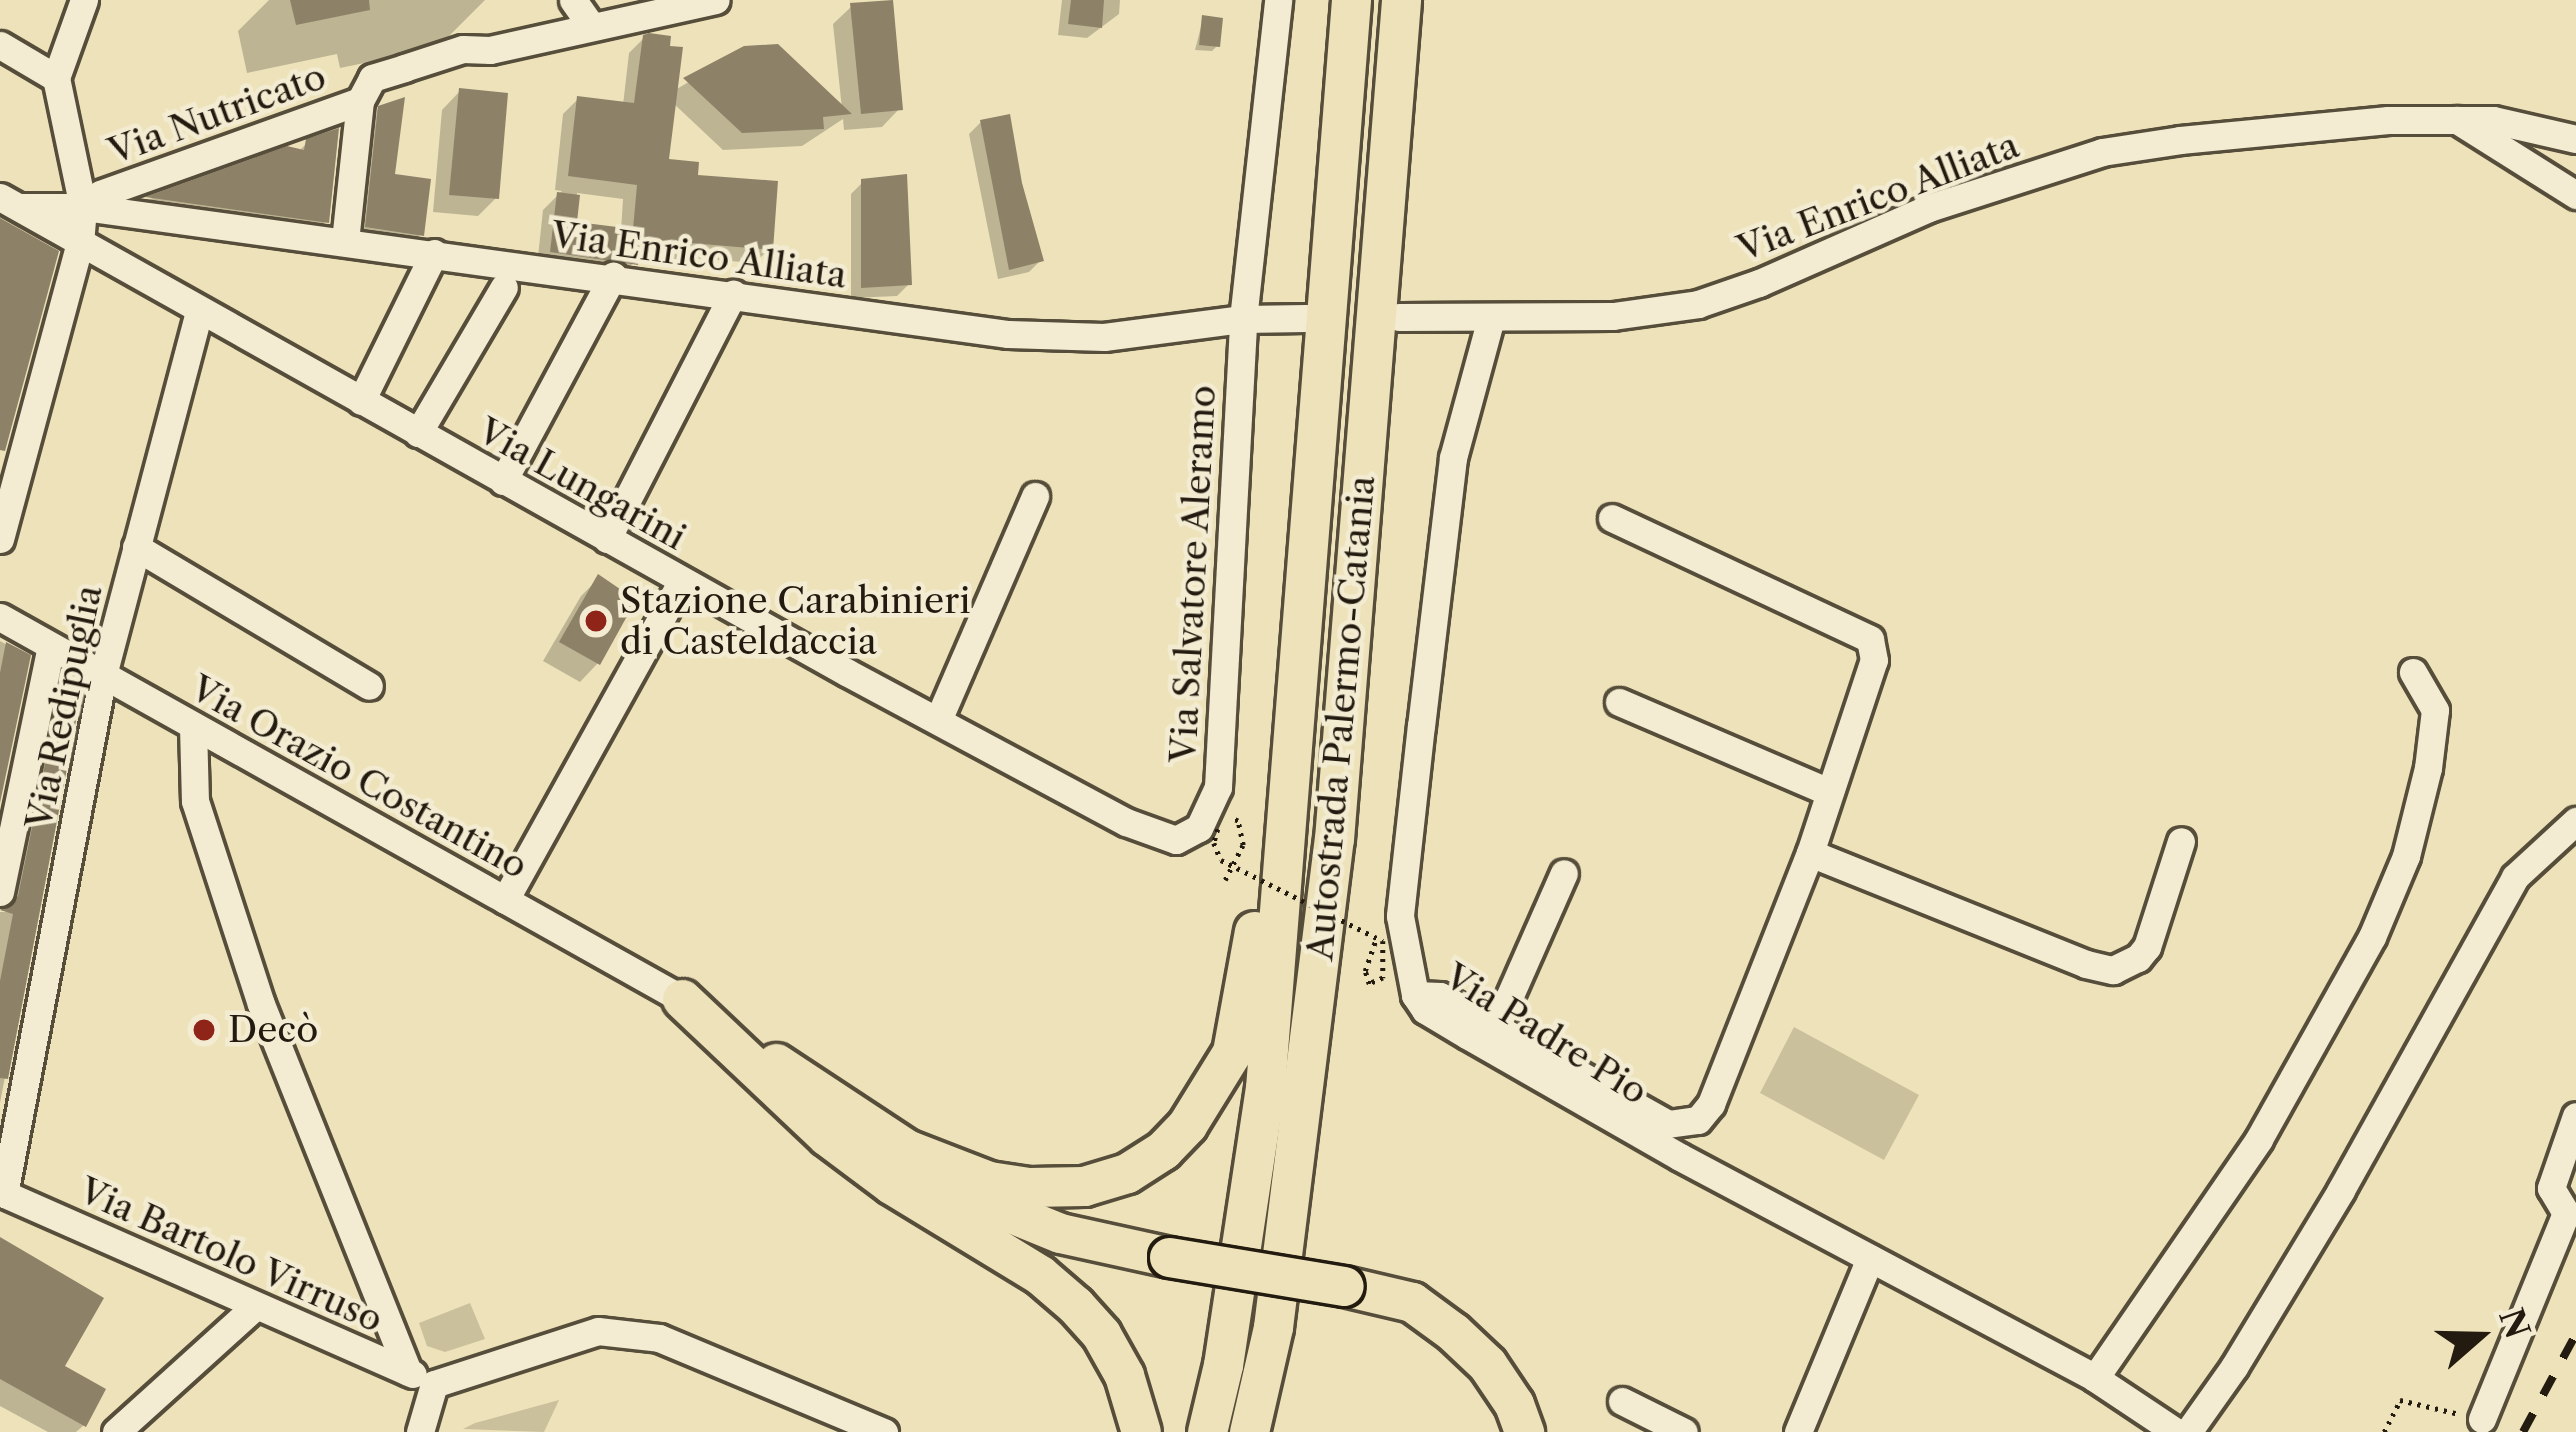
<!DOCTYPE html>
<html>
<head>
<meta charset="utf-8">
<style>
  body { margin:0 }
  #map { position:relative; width:2576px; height:1432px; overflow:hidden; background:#ede2b9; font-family:"Libre Caslon Text",serif }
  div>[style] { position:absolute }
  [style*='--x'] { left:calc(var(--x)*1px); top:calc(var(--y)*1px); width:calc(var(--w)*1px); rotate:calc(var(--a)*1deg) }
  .green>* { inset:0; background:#cbc09c }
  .shadow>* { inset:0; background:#0003 }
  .building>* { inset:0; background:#8d8268 }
  .path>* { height:4.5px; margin-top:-2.25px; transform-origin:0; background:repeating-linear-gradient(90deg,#241b10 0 3px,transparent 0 9px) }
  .roads { filter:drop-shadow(3px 0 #564d3a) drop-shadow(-3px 0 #564d3a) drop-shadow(0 3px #564d3a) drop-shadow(0 -3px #564d3a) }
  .minor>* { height:27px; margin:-13.5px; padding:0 13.5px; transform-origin:13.5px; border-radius:13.5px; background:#f3ecd2 }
  .highway>* { height:39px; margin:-19.5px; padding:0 19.5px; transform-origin:19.5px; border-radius:19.5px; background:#ede2b9 }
  .rail>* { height:8px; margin-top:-4px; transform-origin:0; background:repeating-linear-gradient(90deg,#241b10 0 21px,transparent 0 42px) }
  .path-bridge>* { height:4.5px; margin-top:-2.25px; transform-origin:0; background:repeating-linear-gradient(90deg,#241b10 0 3px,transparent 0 9px) }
  .bridges { filter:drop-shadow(3px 0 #241b10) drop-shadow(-3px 0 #241b10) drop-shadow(0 3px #241b10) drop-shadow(0 -3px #241b10) }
  .highway-bridge>* { height:39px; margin:-19.5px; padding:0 19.5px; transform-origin:19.5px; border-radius:19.5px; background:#ede2b9 }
  .dots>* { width:33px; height:33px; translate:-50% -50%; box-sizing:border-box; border:6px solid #f3ecd2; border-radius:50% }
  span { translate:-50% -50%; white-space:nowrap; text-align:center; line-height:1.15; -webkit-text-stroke:9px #f3ecd2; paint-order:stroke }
  .street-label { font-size:36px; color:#241b10 }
  .poi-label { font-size:36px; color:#241b10 }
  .left { translate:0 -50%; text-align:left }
  .north { position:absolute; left:2420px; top:1276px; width:120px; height:120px; -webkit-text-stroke:9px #f3ecd2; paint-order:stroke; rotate:70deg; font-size:33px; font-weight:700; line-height:48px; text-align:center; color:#241b10 }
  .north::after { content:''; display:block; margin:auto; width:42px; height:54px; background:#241b10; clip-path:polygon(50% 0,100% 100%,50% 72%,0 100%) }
</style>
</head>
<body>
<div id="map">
  <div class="green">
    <i style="clip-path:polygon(1794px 1027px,1919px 1095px,1884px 1160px,1760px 1093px)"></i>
    <i style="clip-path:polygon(470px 1303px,485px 1339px,445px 1352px,427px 1346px,419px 1323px)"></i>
    <i style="clip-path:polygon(559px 1400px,544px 1432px,463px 1429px,475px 1423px)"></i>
  </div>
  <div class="shadow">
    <i style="clip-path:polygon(269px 0,485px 0,437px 48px,340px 68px,337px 54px,247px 73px,238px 31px)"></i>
    <i style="clip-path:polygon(1062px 0,1120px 0,1119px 14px,1087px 38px,1058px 35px)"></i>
    <i style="clip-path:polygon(evenodd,852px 6px,900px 108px,882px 127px,844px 130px,843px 119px,802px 146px,723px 150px,673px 103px,666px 161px,695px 178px,770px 248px,755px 263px,680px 257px,673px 265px,635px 261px,620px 278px,537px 266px,543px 210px,562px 191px,555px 190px,563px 114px,578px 99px,623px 105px,629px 53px,645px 37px,675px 90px,745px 49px,842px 109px,833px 24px,852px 6px,577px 193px,623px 199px,621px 231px,574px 225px,577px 193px)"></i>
    <i style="clip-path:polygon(1203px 19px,1217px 46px,1212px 51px,1195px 50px)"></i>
    <i style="clip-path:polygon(460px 91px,496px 198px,478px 216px,433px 212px,442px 110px)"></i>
    <i style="clip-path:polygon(381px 106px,392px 177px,421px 234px,409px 246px,354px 238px,368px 118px)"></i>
    <i style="clip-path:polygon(981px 122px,1019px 184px,1041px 260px,1029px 272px,998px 279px,969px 134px)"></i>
    <i style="clip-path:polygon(308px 142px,326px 221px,314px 233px,138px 208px,147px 200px,287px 149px,298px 152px)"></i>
    <i style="clip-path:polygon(863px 182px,909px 284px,897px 296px,851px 298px,851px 194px)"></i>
    <i style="clip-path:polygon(599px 578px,598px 663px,580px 682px,543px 661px,581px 596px)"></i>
    <i style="clip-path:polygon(0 641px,27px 656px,0 788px)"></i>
    <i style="clip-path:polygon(64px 679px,80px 686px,0 1103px,0 912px,6px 912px,52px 692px)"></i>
    <i style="clip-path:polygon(0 1240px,84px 1425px,76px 1432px,48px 1432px,0 1406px)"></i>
  </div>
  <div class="building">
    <i style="clip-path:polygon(290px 0,369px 0,370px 10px,296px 25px)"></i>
    <i style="clip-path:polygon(893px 0,903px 110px,861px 114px,850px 3px)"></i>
    <i style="clip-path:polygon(1071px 0,1104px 0,1102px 28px,1068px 24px)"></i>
    <i style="clip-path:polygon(1202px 15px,1223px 18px,1220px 47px,1199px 45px)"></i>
    <i style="clip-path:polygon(649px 33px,671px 36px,670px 46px,683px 47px,669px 159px,699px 162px,698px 175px,778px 181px,773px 250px,691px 243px,691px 251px,640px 247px,638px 265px,550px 252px,557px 192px,580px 195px,577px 222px,633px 229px,637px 185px,568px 176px,577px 96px,634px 103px,643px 35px)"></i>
    <i style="clip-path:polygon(778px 44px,852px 114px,823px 117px,824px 129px,742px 133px,683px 78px,744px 46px)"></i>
    <i style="clip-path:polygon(459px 88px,508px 93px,499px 199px,449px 195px)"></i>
    <i style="clip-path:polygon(405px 97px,395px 174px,431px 179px,424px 236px,365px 227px,378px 106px)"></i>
    <i style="clip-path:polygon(1010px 114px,1022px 183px,1044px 261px,1009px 270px,980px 120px)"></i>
    <i style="clip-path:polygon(339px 128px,329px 223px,145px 197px,287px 146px,304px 150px,306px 139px)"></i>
    <i style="clip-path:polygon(907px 174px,912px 285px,861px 288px,861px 179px)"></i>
    <i style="clip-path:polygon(0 218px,59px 251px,5px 451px,0 450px)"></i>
    <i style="clip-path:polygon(598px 574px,636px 600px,600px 665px,559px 642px)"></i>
    <i style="clip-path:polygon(6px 642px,31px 655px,0 803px,0 673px)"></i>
    <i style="clip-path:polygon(63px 676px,83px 684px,8px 1079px,0 1078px,0 981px,13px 914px,0 910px,18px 896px)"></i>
    <i style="clip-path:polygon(0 1237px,104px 1298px,65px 1366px,106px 1389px,86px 1427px,0 1379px)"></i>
  </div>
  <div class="path">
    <i style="--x:1225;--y:880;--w:39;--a:-63"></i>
    <i style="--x:1243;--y:845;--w:25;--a:-102"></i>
    <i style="--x:1238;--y:821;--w:5;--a:-158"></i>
    <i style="--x:1369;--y:984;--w:14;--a:-107"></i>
    <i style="--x:1365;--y:971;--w:34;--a:-71"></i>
    <i style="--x:2384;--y:1432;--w:36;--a:-63"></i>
    <i style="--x:2400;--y:1400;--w:61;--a:13.3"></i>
  </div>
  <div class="roads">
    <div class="minor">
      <i style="--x:573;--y:0;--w:32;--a:55"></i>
      <i style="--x:0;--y:45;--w:65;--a:30.5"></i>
      <i style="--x:2457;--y:120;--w:141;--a:32.2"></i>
      <i style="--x:0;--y:197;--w:972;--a:29.31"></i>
      <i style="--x:848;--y:673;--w:315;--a:28.2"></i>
      <i style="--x:1126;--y:822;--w:53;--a:19.8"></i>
      <i style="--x:1176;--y:840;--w:26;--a:-28"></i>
      <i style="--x:1199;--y:828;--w:45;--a:-65.1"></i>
      <i style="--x:1218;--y:787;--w:469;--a:-86.9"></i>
      <i style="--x:1243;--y:319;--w:321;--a:-83.7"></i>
      <i style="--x:21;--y:207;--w:62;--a:0"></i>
      <i style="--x:83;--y:207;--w:934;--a:7.82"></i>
      <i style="--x:1008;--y:334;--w:96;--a:1.8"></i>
      <i style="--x:1104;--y:337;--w:140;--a:-7.4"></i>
      <i style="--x:1243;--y:319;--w:63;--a:-0.9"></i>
      <i style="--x:83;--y:207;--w:21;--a:-37"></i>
      <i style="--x:100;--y:194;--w:276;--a:-19.7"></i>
      <i style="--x:360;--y:101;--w:26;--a:-62"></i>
      <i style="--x:372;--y:78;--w:34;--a:-17"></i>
      <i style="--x:404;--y:68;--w:62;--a:-17.9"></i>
      <i style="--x:463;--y:49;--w:27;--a:2"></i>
      <i style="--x:490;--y:50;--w:231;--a:-12.5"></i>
      <i style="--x:345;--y:241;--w:141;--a:-83.9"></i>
      <i style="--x:1399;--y:317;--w:214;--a:-0.3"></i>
      <i style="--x:1613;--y:316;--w:86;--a:-8"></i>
      <i style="--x:1698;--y:304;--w:65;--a:-19"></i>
      <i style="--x:1759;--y:283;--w:186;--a:-23.8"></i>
      <i style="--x:1929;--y:208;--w:182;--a:-17.9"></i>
      <i style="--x:2102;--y:152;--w:79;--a:-8.7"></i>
      <i style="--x:2180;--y:140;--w:209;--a:-5.5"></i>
      <i style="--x:2388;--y:120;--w:105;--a:0"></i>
      <i style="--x:2493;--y:120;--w:85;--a:12.9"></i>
      <i style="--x:1491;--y:318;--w:145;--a:105.2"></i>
      <i style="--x:1453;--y:458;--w:269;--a:96.8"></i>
      <i style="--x:1421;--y:725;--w:192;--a:96.3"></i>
      <i style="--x:1400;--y:916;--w:80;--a:79.2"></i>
      <i style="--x:1415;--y:995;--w:18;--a:56"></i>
      <i style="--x:1425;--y:1010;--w:49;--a:30.8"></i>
      <i style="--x:1467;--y:1035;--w:245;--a:29.8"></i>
      <i style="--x:1680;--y:1157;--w:470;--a:28"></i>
      <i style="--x:2095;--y:1378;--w:97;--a:33.7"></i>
      <i style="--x:361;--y:401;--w:165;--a:-63.7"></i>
      <i style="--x:418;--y:433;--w:169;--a:-59.5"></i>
      <i style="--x:503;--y:481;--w:233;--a:-61.8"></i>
      <i style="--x:0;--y:539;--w:307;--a:-74.9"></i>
      <i style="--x:80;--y:243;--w:36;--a:-85"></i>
      <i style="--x:83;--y:207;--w:132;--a:-101.8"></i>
      <i style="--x:56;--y:78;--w:83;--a:-70.3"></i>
      <i style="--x:607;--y:539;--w:276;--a:-62.8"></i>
      <i style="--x:136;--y:547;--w:271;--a:30.8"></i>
      <i style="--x:0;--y:617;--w:782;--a:29.25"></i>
      <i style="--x:1619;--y:702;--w:226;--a:23.2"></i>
      <i style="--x:939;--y:718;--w:242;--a:-66.6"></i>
      <i style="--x:193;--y:726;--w:75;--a:88.5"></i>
      <i style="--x:195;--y:801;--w:213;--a:72"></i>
      <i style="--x:261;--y:1004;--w:396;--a:68.2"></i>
      <i style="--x:1810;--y:853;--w:297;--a:21.9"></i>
      <i style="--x:2086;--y:964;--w:28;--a:13"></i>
      <i style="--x:2113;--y:970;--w:28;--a:-26"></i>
      <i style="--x:2138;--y:958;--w:14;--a:-51"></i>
      <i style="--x:2147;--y:947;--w:111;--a:-72.2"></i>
      <i style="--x:0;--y:892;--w:251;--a:-78.3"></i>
      <i style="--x:505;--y:900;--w:365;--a:-61"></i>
      <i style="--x:1415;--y:995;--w:25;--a:2"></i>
      <i style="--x:1440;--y:996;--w:261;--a:29.3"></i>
      <i style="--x:1668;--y:1124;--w:30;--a:-8"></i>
      <i style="--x:1698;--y:1120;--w:21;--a:-51"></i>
      <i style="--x:1711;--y:1104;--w:270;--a:-68.5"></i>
      <i style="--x:1810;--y:853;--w:203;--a:-71.7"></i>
      <i style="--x:1874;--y:660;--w:21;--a:-101"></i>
      <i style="--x:1870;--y:639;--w:285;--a:-154.9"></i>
      <i style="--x:1496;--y:1027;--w:168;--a:-66.2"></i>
      <i style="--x:0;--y:1192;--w:451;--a:23.8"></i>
      <i style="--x:4;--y:1194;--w:528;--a:-79.2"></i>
      <i style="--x:103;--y:675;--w:376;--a:-75.2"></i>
      <i style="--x:2095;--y:1378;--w:290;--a:-55.5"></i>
      <i style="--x:2259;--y:1139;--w:231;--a:-60.8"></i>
      <i style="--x:2372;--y:937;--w:88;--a:-67.2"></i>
      <i style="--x:2406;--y:856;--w:91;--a:-76"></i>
      <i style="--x:2428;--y:768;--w:58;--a:-83.1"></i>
      <i style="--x:2435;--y:710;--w:44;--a:-120.1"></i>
      <i style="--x:434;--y:1384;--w:172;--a:-17.9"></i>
      <i style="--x:598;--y:1331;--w:61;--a:6.5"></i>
      <i style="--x:659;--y:1338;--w:244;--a:22.7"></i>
      <i style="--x:1622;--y:1401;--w:69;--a:26.6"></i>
      <i style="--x:2482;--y:1419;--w:222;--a:-67.8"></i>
      <i style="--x:2566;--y:1213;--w:29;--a:-121"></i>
      <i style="--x:2551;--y:1188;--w:76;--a:-70.9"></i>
      <i style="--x:116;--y:1432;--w:185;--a:-42.1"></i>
      <i style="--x:420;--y:1432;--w:50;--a:-73.7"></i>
      <i style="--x:1798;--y:1432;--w:188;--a:-67.5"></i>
      <i style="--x:2188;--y:1432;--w:80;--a:-54.7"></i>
      <i style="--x:2234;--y:1367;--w:207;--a:-58.8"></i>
      <i style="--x:2341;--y:1190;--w:358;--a:-60.9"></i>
      <i style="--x:2515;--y:877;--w:83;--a:-42.6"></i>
    </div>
    <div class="highway">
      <i style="--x:682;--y:999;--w:199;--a:43.4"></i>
      <i style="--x:827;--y:1136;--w:80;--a:36.9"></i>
      <i style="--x:891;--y:1184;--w:175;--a:31.4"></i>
      <i style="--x:1040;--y:1275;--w:46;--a:40.6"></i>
      <i style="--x:1075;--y:1305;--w:39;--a:48"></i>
      <i style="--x:1101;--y:1334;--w:47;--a:60.7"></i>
      <i style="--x:1124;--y:1375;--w:59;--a:73.4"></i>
      <i style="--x:776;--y:1063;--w:258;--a:33.4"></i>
      <i style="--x:991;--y:1205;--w:74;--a:22.1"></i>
      <i style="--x:1060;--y:1233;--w:112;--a:12.4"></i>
      <i style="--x:901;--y:1147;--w:94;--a:21.1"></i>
      <i style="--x:989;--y:1181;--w:40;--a:8.5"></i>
      <i style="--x:1029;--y:1187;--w:55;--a:-1"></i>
      <i style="--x:1084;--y:1186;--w:45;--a:-16.8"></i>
      <i style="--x:1127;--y:1173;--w:43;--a:-32.6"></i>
      <i style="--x:1163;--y:1150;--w:35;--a:-46"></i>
      <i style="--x:1187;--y:1125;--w:86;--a:-58.3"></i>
      <i style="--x:1232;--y:1052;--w:123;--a:-79.7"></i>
      <i style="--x:1344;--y:1286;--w:70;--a:13.2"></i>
      <i style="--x:1412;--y:1302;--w:51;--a:36.2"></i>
      <i style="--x:1453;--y:1332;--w:47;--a:43.3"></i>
      <i style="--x:1487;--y:1364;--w:48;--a:56"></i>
      <i style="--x:1514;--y:1404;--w:30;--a:70"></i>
      <i style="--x:1207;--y:1432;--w:69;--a:-76.6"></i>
      <i style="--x:1223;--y:1365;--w:280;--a:-81.4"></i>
      <i style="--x:1265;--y:1088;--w:1091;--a:-85.48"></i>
      <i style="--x:1249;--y:1432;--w:108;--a:-77.1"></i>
      <i style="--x:1273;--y:1327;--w:492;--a:-82.9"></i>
      <i style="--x:1334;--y:839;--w:842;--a:-85.43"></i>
    </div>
  </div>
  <div class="rail">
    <i style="--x:2523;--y:1432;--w:111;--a:-61.6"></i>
  </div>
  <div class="path-bridge">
    <i style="--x:1218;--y:829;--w:15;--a:106"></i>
    <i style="--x:1214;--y:843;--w:18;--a:68"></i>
    <i style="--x:1221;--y:860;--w:181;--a:26.6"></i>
    <i style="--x:1383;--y:941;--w:37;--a:90"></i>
    <i style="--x:1383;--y:978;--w:15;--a:157"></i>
  </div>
  <div class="bridges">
    <div class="highway-bridge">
      <i style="--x:1169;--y:1257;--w:177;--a:9.4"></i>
    </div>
  </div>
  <div class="dots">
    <i style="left:596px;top:621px;background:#8f2418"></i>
    <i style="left:204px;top:1030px;background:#8f2418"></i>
  </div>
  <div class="street-label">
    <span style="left:217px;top:114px;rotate:-20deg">Via Nutricato</span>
    <span style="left:1878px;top:197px;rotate:-21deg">Via Enrico Alliata</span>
    <span style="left:699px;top:255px;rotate:8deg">Via Enrico Alliata</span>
    <span style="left:582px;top:484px;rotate:29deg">Via Lungarini</span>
    <span style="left:1193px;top:574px;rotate:-87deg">Via Salvatore Aleramo</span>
    <span style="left:64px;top:707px;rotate:-78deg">Via Redipuglia</span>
    <span style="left:1341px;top:718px;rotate:-85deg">Autostrada Palermo-Catania</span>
    <span style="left:359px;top:777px;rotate:29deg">Via Orazio Costantino</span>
    <span style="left:1546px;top:1034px;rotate:32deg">Via Padre Pio</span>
    <span style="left:231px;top:1255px;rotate:24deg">Via Bartolo Virruso</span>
  </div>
  <div class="poi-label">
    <span class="left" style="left:620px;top:621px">Stazione Carabinieri<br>di Casteldaccia</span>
    <span class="left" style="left:228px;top:1030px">Decò</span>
  </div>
  <div class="north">N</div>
</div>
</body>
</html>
